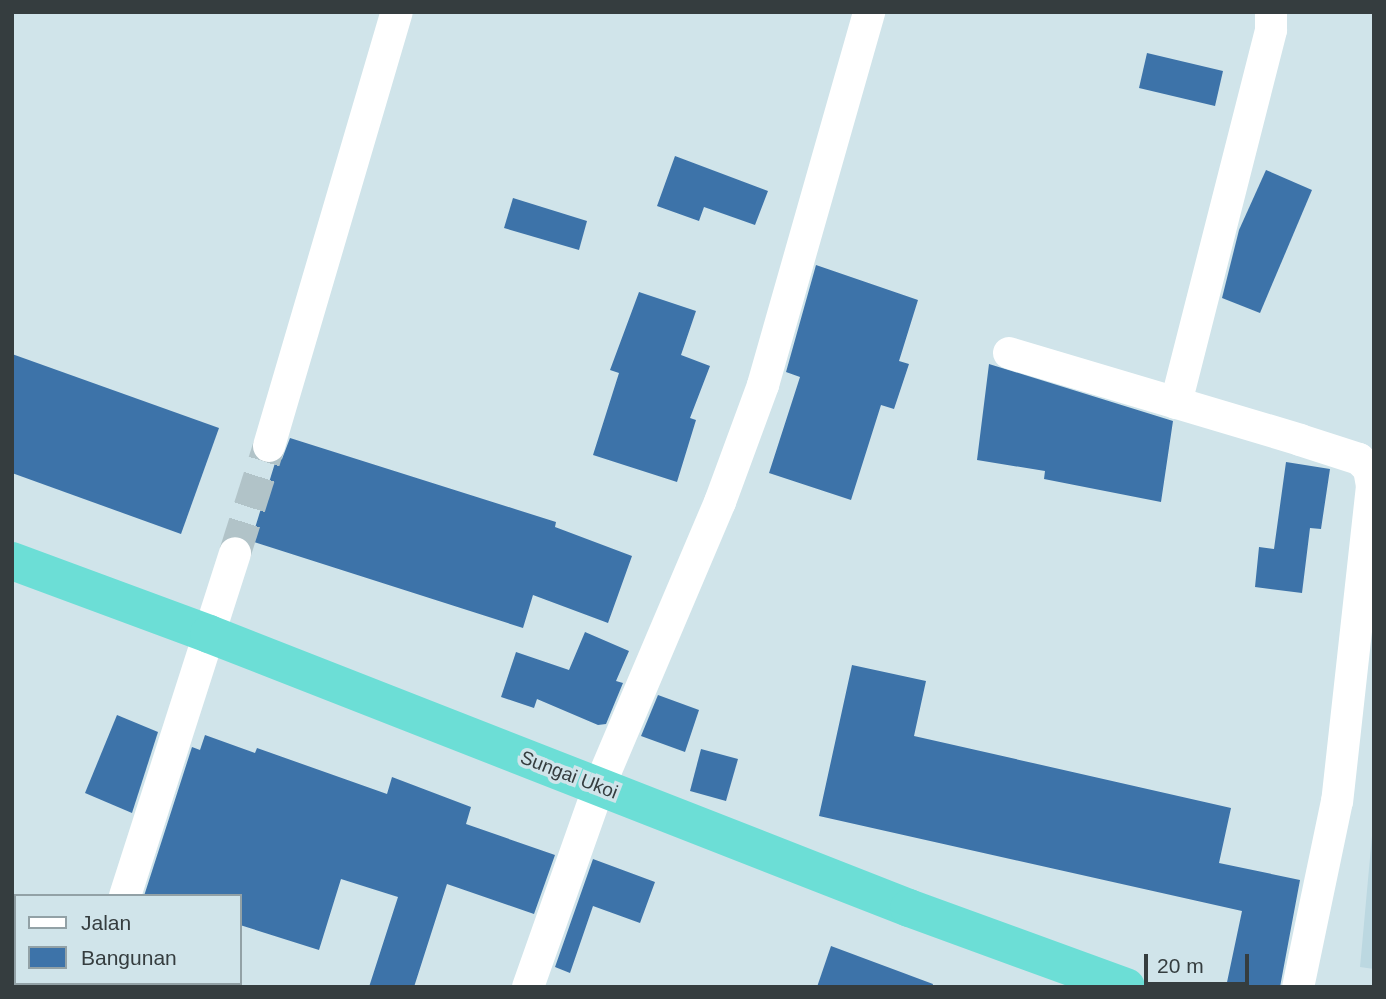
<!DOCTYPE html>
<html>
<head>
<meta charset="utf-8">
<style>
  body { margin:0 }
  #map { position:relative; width:1386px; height:999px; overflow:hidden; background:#d0e4ea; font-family:Arial,sans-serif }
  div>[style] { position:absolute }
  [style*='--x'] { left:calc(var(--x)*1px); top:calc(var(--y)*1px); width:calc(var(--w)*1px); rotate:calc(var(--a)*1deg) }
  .built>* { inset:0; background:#bcd8e1 }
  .building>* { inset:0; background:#3d73a9 }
  .minor-tunnel>* { height:32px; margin-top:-16px; transform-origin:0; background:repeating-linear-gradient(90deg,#b1c3c8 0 32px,transparent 0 48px) }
  .minor>* { height:32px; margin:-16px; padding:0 16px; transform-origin:16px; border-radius:16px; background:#fff }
  .trunk>* { height:38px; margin:-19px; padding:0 19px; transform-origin:19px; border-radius:19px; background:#6cded6 }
  span { translate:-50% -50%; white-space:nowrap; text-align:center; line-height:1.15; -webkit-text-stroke:7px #d0e4ea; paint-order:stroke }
  .street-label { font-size:19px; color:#353d3f }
  .frame { position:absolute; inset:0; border:14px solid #353d3f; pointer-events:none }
  .legend { position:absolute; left:14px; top:894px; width:228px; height:91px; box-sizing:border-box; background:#d0e4ea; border:2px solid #92a1a6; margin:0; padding:9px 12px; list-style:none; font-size:21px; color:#353d3f }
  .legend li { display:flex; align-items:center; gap:14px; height:35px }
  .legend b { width:35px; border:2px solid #92a1a6 }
  .scale { position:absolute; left:1144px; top:954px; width:105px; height:32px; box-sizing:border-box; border:4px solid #353d3f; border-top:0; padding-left:9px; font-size:21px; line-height:24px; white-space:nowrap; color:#353d3f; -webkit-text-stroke:5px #d0e4ea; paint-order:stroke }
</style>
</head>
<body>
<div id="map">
  <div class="built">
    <i style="clip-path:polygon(1374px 814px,1374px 969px,1360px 967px)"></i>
  </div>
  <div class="building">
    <i style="clip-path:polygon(1147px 53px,1223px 71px,1215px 106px,1139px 88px)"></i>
    <i style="clip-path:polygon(675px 156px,768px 191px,755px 225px,704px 207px,699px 221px,657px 206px)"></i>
    <i style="clip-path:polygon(1266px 170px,1312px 190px,1260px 313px,1222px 298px,1239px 230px)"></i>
    <i style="clip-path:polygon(513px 198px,587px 221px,579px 250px,504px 228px)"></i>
    <i style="clip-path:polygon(816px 265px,918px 300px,899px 361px,909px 364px,894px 409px,881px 405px,851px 500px,769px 473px,800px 377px,786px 372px)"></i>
    <i style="clip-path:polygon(639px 292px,696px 311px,681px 355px,710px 366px,690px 418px,696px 420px,677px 482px,593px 455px,619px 373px,610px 370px)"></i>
    <i style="clip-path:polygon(12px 354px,219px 428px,181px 534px,12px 473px)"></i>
    <i style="clip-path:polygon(989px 364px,1173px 421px,1161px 502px,1044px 479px,1045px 471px,977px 460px)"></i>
    <i style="clip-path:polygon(290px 438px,556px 522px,555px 527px,632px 556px,608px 623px,533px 595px,523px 628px,251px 541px,275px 463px,282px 459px)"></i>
    <i style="clip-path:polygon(1286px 462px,1330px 469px,1321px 529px,1310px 528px,1302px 593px,1255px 587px,1259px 547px,1274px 549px)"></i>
    <i style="clip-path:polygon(585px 632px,629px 651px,616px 681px,623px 683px,606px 724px,598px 725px,537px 699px,534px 708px,501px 697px,516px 652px,569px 670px)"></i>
    <i style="clip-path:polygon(852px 665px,926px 681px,914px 736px,1231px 808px,1219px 863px,1300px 880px,1280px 987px,1226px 987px,1242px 911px,819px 816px)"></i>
    <i style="clip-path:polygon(658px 695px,699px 710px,685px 752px,641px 736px)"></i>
    <i style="clip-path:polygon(117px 715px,158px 732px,132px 813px,85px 793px)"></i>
    <i style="clip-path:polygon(205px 735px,255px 753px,257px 748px,387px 794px,392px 777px,471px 807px,466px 824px,555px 855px,534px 914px,447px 884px,414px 987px,369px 987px,398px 897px,341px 879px,319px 950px,240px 925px,240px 896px,144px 896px,192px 747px,200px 750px)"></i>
    <i style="clip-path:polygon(701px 749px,738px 759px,726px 801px,690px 791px)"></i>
    <i style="clip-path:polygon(593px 859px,655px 882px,640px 923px,593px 906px,570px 973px,555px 967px)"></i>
    <i style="clip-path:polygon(831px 946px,933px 984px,932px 987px,817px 987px)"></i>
  </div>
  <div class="minor-tunnel">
    <i style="--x:235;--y:553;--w:112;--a:-72.4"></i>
  </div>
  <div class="minor">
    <i style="--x:1009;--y:353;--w:304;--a:16.6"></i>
    <i style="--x:1300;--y:440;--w:62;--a:17.9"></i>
    <i style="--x:1359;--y:459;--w:14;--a:45"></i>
    <i style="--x:1369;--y:469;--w:17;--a:80"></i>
    <i style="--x:1372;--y:486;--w:317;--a:96.3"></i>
    <i style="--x:1337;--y:801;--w:190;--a:101.8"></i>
    <i style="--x:1176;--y:403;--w:385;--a:-75.7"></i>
    <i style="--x:1271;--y:30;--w:18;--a:-90"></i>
    <i style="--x:269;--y:446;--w:452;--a:-73.6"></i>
    <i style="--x:125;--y:896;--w:360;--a:-72.2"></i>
    <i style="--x:90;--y:987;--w:4;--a:-76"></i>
    <i style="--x:528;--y:987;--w:212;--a:-70.5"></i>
    <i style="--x:599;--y:787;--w:310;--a:-67"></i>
    <i style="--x:720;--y:502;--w:125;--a:-69.8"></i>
    <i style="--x:763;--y:385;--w:388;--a:-74.1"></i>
  </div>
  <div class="trunk">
    <i style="--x:12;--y:561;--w:210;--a:20.3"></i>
    <i style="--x:209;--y:634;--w:752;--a:21.38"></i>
    <i style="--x:909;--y:908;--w:231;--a:20"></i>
  </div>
  <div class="street-label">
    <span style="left:569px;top:775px;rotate:21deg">Sungai Ukoi</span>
  </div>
  <div class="frame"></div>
  <ul class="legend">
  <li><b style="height:9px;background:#fff"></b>Jalan</li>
  <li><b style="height:19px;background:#3d73a9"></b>Bangunan</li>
  </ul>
  <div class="scale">20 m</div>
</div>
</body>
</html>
